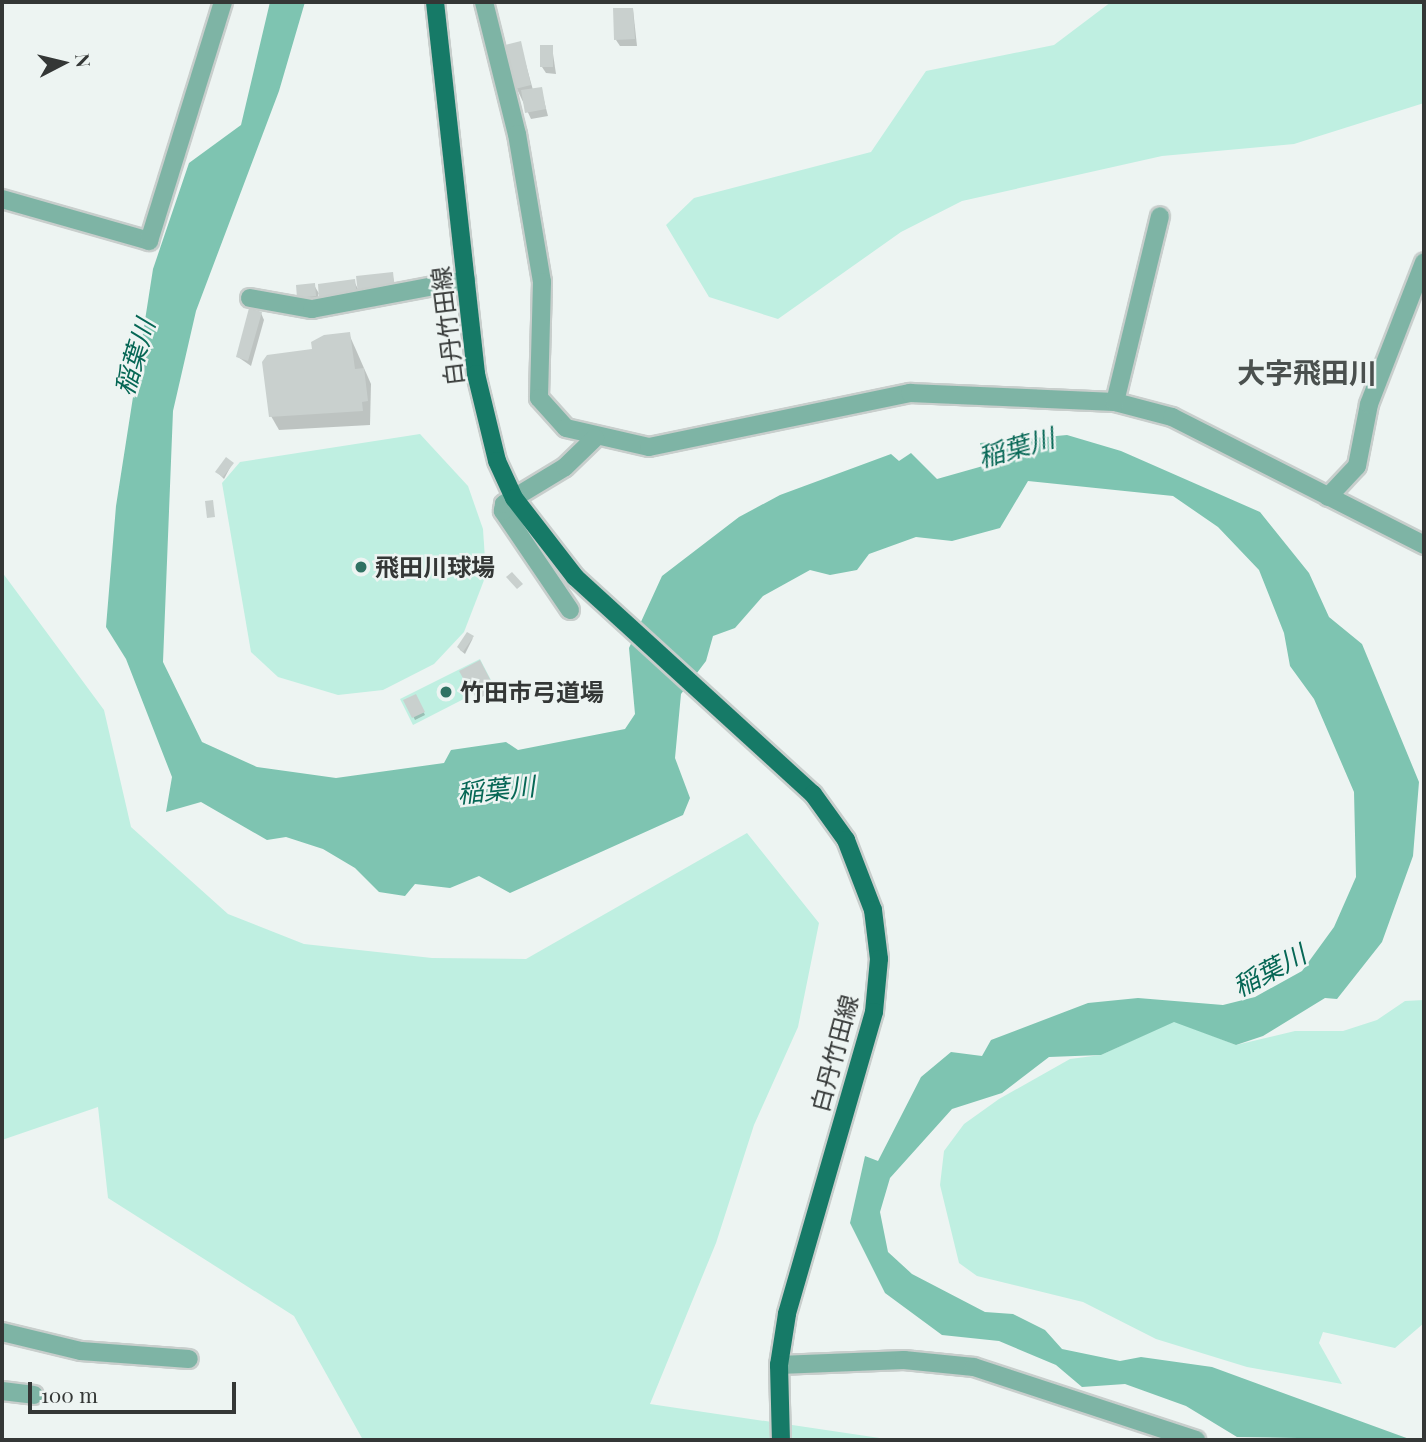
<!DOCTYPE html>
<html>
<head>
<meta charset="utf-8">
<style>
  body { margin:0 }
  #map { position:relative; width:1426px; height:1442px; overflow:hidden; background:#edf4f2; font-family:"Playfair Display","Noto Sans JP",serif }
  div>[style] { position:absolute }
  [style*='--x'] { left:calc(var(--x)*1px); top:calc(var(--y)*1px); width:calc(var(--w)*1px); rotate:calc(var(--a)*1deg) }
  .green>* { inset:0; background:#bfefe1 }
  .water>* { inset:0; background:#7ec4b1 }
  .shadow>* { inset:0; background:#0003 }
  .building>* { inset:0; background:#c9d0ce }
  .roads { filter:drop-shadow(2px 0 #c8cecc) drop-shadow(-2px 0 #c8cecc) drop-shadow(0 2px #c8cecc) drop-shadow(0 -2px #c8cecc) }
  .minor>* { height:18px; margin:-9px; padding:0 9px; transform-origin:9px; border-radius:9px; background:#7eb4a5 }
  .major>* { height:18px; margin:-9px; padding:0 9px; transform-origin:9px; border-radius:9px; background:#167a67 }
  .dots>* { width:19px; height:19px; translate:-50% -50%; box-sizing:border-box; border:4px solid #edf4f2; border-radius:50% }
  span { translate:-50% -50%; white-space:nowrap; text-align:center; line-height:1.15; -webkit-text-stroke:5px #edf4f2; paint-order:stroke }
  .street-label { font-size:24px; color:#343736 }
  .poi-label { font-size:24px; color:#343736; font-weight:700 }
  .left { translate:0 -50%; text-align:left }
  .water-label { font-size:26px; color:#066755; font-style:italic }
  .quarter-label { font-size:28px; color:#4a504e; font-weight:700 }
  .frame { position:absolute; inset:0; border:4px solid #343736; pointer-events:none }
  .north { position:absolute; left:28px; top:28px; width:70px; height:70px; -webkit-text-stroke:5px #edf4f2; paint-order:stroke; rotate:83deg; font-size:19px; font-weight:700; line-height:28px; text-align:center; color:#343736 }
  .north::after { content:''; display:block; margin:auto; width:24px; height:32px; background:#343736; clip-path:polygon(50% 0,100% 100%,50% 72%,0 100%) }
  .scale { position:absolute; left:28px; top:1382px; width:208px; height:32px; box-sizing:border-box; border:4px solid #343736; border-top:0; padding-left:9px; font-size:21px; line-height:24px; white-space:nowrap; color:#343736; -webkit-text-stroke:5px #edf4f2; paint-order:stroke }
</style>
</head>
<body>
<div id="map">
  <div class="green">
    <i style="clip-path:polygon(1111px 2px,1424px 2px,1424px 103px,1294px 144px,1162px 156px,962px 201px,901px 232px,778px 319px,709px 297px,666px 225px,694px 198px,871px 152px,926px 71px,1054px 45px)"></i>
    <i style="clip-path:polygon(420px 434px,468px 486px,483px 529px,486px 575px,464px 632px,434px 664px,383px 690px,338px 695px,278px 677px,251px 652px,222px 483px,240px 462px)"></i>
    <i style="clip-path:polygon(2px 572px,104px 710px,131px 827px,228px 914px,304px 944px,432px 958px,526px 959px,747px 833px,819px 923px,798px 1027px,754px 1125px,716px 1243px,650px 1404px,893px 1440px,363px 1440px,294px 1316px,108px 1198px,98px 1107px,2px 1140px)"></i>
    <i style="clip-path:polygon(480px 659px,493px 684px,413px 725px,400px 699px)"></i>
    <i style="clip-path:polygon(1424px 1000px,1424px 1323px,1395px 1348px,1323px 1332px,1319px 1343px,1342px 1384px,1247px 1367px,1156px 1339px,1083px 1302px,977px 1276px,959px 1263px,940px 1185px,944px 1151px,964px 1124px,999px 1099px,1070px 1059px,1101px 1055px,1174px 1021px,1236px 1045px,1295px 1031px,1343px 1031px,1377px 1020px,1405px 1001px)"></i>
  </div>
  <div class="water">
    <i style="clip-path:polygon(270px 2px,305px 2px,279px 91px,196px 311px,173px 411px,163px 662px,202px 742px,257px 767px,336px 778px,444px 763px,451px 750px,506px 742px,518px 750px,625px 729px,635px 714px,629px 648px,662px 576px,739px 517px,780px 495px,891px 454px,899px 461px,911px 453px,937px 479px,983px 466px,980px 443px,1067px 435px,1121px 451px,1260px 512px,1309px 573px,1329px 617px,1362px 644px,1419px 782px,1413px 856px,1382px 942px,1337px 999px,1325px 998px,1263px 1036px,1236px 1045px,1174px 1022px,1101px 1055px,1049px 1057px,1002px 1093px,952px 1109px,890px 1178px,880px 1212px,888px 1252px,912px 1274px,985px 1312px,1013px 1314px,1045px 1330px,1062px 1349px,1120px 1361px,1141px 1357px,1212px 1367px,1412px 1440px,1237px 1437px,1186px 1406px,1125px 1384px,1082px 1387px,1056px 1365px,999px 1341px,942px 1335px,885px 1293px,850px 1223px,865px 1156px,878px 1161px,921px 1077px,951px 1052px,982px 1056px,991px 1040px,1088px 1003px,1138px 998px,1223px 1005px,1255px 997px,1302px 971px,1334px 927px,1356px 877px,1354px 792px,1314px 699px,1290px 666px,1284px 633px,1259px 570px,1218px 527px,1173px 496px,1028px 481px,1000px 528px,952px 541px,916px 537px,869px 554px,857px 570px,830px 575px,810px 570px,763px 596px,735px 628px,713px 636px,706px 661px,681px 694px,675px 758px,690px 798px,683px 815px,510px 893px,479px 876px,450px 888px,415px 884px,405px 896px,379px 892px,355px 868px,323px 849px,286px 837px,267px 840px,201px 802px,166px 812px,172px 777px,126px 659px,106px 627px,116px 506px,153px 269px,189px 163px,241px 125px)"></i>
  </div>
  <div class="shadow">
    <i style="clip-path:polygon(633px 9px,637px 46px,620px 46px,616px 40px)"></i>
    <i style="clip-path:polygon(520px 43px,533px 90px,541px 89px,548px 116px,531px 119px,517px 89px,507px 46px)"></i>
    <i style="clip-path:polygon(552px 47px,556px 74px,546px 73px,542px 67px)"></i>
    <i style="clip-path:polygon(392px 274px,398px 296px,325px 306px,318px 293px,319px 303px,303px 304px,299px 298px,314px 285px,321px 297px,354px 281px,359px 291px)"></i>
    <i style="clip-path:polygon(261px 313px,264px 320px,251px 366px,238px 357px)"></i>
    <i style="clip-path:polygon(349px 334px,371px 384px,370px 425px,279px 430px,271px 416px,314px 350px)"></i>
    <i style="clip-path:polygon(232px 464px,224px 479px,219px 474px)"></i>
    <i style="clip-path:polygon(473px 638px,465px 654px,460px 650px,459px 647px)"></i>
    <i style="clip-path:polygon(480px 662px,494px 690px,477px 700px,462px 672px)"></i>
    <i style="clip-path:polygon(415px 696px,425px 715px,415px 720px,406px 701px)"></i>
  </div>
  <div class="building">
    <i style="clip-path:polygon(613px 8px,633px 8px,635px 39px,614px 40px)"></i>
    <i style="clip-path:polygon(521px 41px,531px 85px,515px 89px,505px 45px)"></i>
    <i style="clip-path:polygon(540px 45px,553px 45px,553px 67px,540px 67px)"></i>
    <i style="clip-path:polygon(542px 87px,546px 109px,525px 113px,521px 90px)"></i>
    <i style="clip-path:polygon(393px 272px,395px 290px,358px 294px,356px 276px)"></i>
    <i style="clip-path:polygon(355px 279px,357px 296px,319px 300px,318px 284px)"></i>
    <i style="clip-path:polygon(315px 283px,316px 296px,297px 298px,296px 285px)"></i>
    <i style="clip-path:polygon(249px 308px,262px 312px,248px 361px,236px 357px)"></i>
    <i style="clip-path:polygon(350px 332px,355px 369px,364px 368px,368px 401px,362px 402px,363px 411px,269px 417px,262px 362px,267px 355px,312px 349px,311px 342px,324px 335px)"></i>
    <i style="clip-path:polygon(226px 457px,234px 463px,223px 477px,215px 472px)"></i>
    <i style="clip-path:polygon(213px 500px,215px 517px,207px 518px,205px 501px)"></i>
    <i style="clip-path:polygon(512px 572px,523px 584px,517px 589px,506px 577px)"></i>
    <i style="clip-path:polygon(467px 632px,474px 636px,463px 652px,457px 647px)"></i>
    <i style="clip-path:polygon(480px 660px,492px 683px,472px 694px,459px 671px)"></i>
    <i style="clip-path:polygon(416px 694px,425px 712px,412px 718px,403px 700px)"></i>
  </div>
  <div class="roads">
    <div class="minor">
      <i style="--x:484;--y:2;--w:136;--a:76"></i>
      <i style="--x:517;--y:134;--w:150;--a:80.4"></i>
      <i style="--x:542;--y:282;--w:116;--a:91.5"></i>
      <i style="--x:539;--y:398;--w:40;--a:48"></i>
      <i style="--x:566;--y:428;--w:85;--a:12.9"></i>
      <i style="--x:649;--y:447;--w:267;--a:-11.7"></i>
      <i style="--x:910;--y:393;--w:205;--a:2.5"></i>
      <i style="--x:1115;--y:402;--w:59;--a:14.7"></i>
      <i style="--x:1172;--y:417;--w:283;--a:26.9"></i>
      <i style="--x:2;--y:199;--w:153;--a:15.9"></i>
      <i style="--x:149;--y:241;--w:250;--a:-72.8"></i>
      <i style="--x:250;--y:298;--w:63;--a:10.1"></i>
      <i style="--x:312;--y:309;--w:157;--a:-10.7"></i>
      <i style="--x:1115;--y:402;--w:191;--a:-76.4"></i>
      <i style="--x:1328;--y:497;--w:42;--a:-46.9"></i>
      <i style="--x:1357;--y:466;--w:63;--a:-79"></i>
      <i style="--x:1369;--y:404;--w:152;--a:-68.8"></i>
      <i style="--x:570;--y:610;--w:120;--a:-124.1"></i>
      <i style="--x:503;--y:511;--w:7;--a:-82"></i>
      <i style="--x:504;--y:504;--w:71;--a:-31.2"></i>
      <i style="--x:565;--y:467;--w:42;--a:-44"></i>
      <i style="--x:2;--y:1332;--w:81;--a:13.5"></i>
      <i style="--x:81;--y:1351;--w:108;--a:4.2"></i>
      <i style="--x:779;--y:1365;--w:125;--a:-2.3"></i>
      <i style="--x:904;--y:1360;--w:70;--a:5.7"></i>
      <i style="--x:974;--y:1367;--w:234;--a:18.2"></i>
      <i style="--x:2;--y:1391;--w:32;--a:7"></i>
    </div>
    <div class="major">
      <i style="--x:435;--y:2;--w:374;--a:83.7"></i>
      <i style="--x:476;--y:374;--w:89;--a:76.4"></i>
      <i style="--x:497;--y:461;--w:41;--a:65.3"></i>
      <i style="--x:514;--y:498;--w:100;--a:52.3"></i>
      <i style="--x:575;--y:577;--w:322;--a:42.4"></i>
      <i style="--x:813;--y:794;--w:57;--a:54.3"></i>
      <i style="--x:846;--y:840;--w:75;--a:68.9"></i>
      <i style="--x:873;--y:910;--w:49;--a:83"></i>
      <i style="--x:879;--y:959;--w:53;--a:95.4"></i>
      <i style="--x:874;--y:1012;--w:314;--a:106.1"></i>
      <i style="--x:787;--y:1314;--w:52;--a:98.9"></i>
      <i style="--x:779;--y:1365;--w:75;--a:88.5"></i>
    </div>
  </div>
  <div class="dots">
    <i style="left:361px;top:567px;background:#307263"></i>
    <i style="left:446px;top:692px;background:#307263"></i>
  </div>
  <div class="street-label">
    <span style="left:447px;top:326px;rotate:-97deg">白丹竹田線</span>
    <span style="left:834px;top:1053px;rotate:-75deg">白丹竹田線</span>
  </div>
  <div class="poi-label">
    <span class="left" style="left:375px;top:567px">飛田川球場</span>
    <span class="left" style="left:460px;top:692px">竹田市弓道場</span>
  </div>
  <div class="water-label">
    <span style="left:134px;top:357px;rotate:-73deg">稲葉川</span>
    <span style="left:1016px;top:447px;rotate:-16deg">稲葉川</span>
    <span style="left:496px;top:789px;rotate:-6deg">稲葉川</span>
    <span style="left:1269px;top:970px;rotate:-28deg">稲葉川</span>
  </div>
  <div class="quarter-label">
    <span style="left:1307px;top:372px">大字飛田川</span>
  </div>
  <div class="frame"></div>
  <div class="north">N</div>
  <div class="scale">100 m</div>
</div>
</body>
</html>
